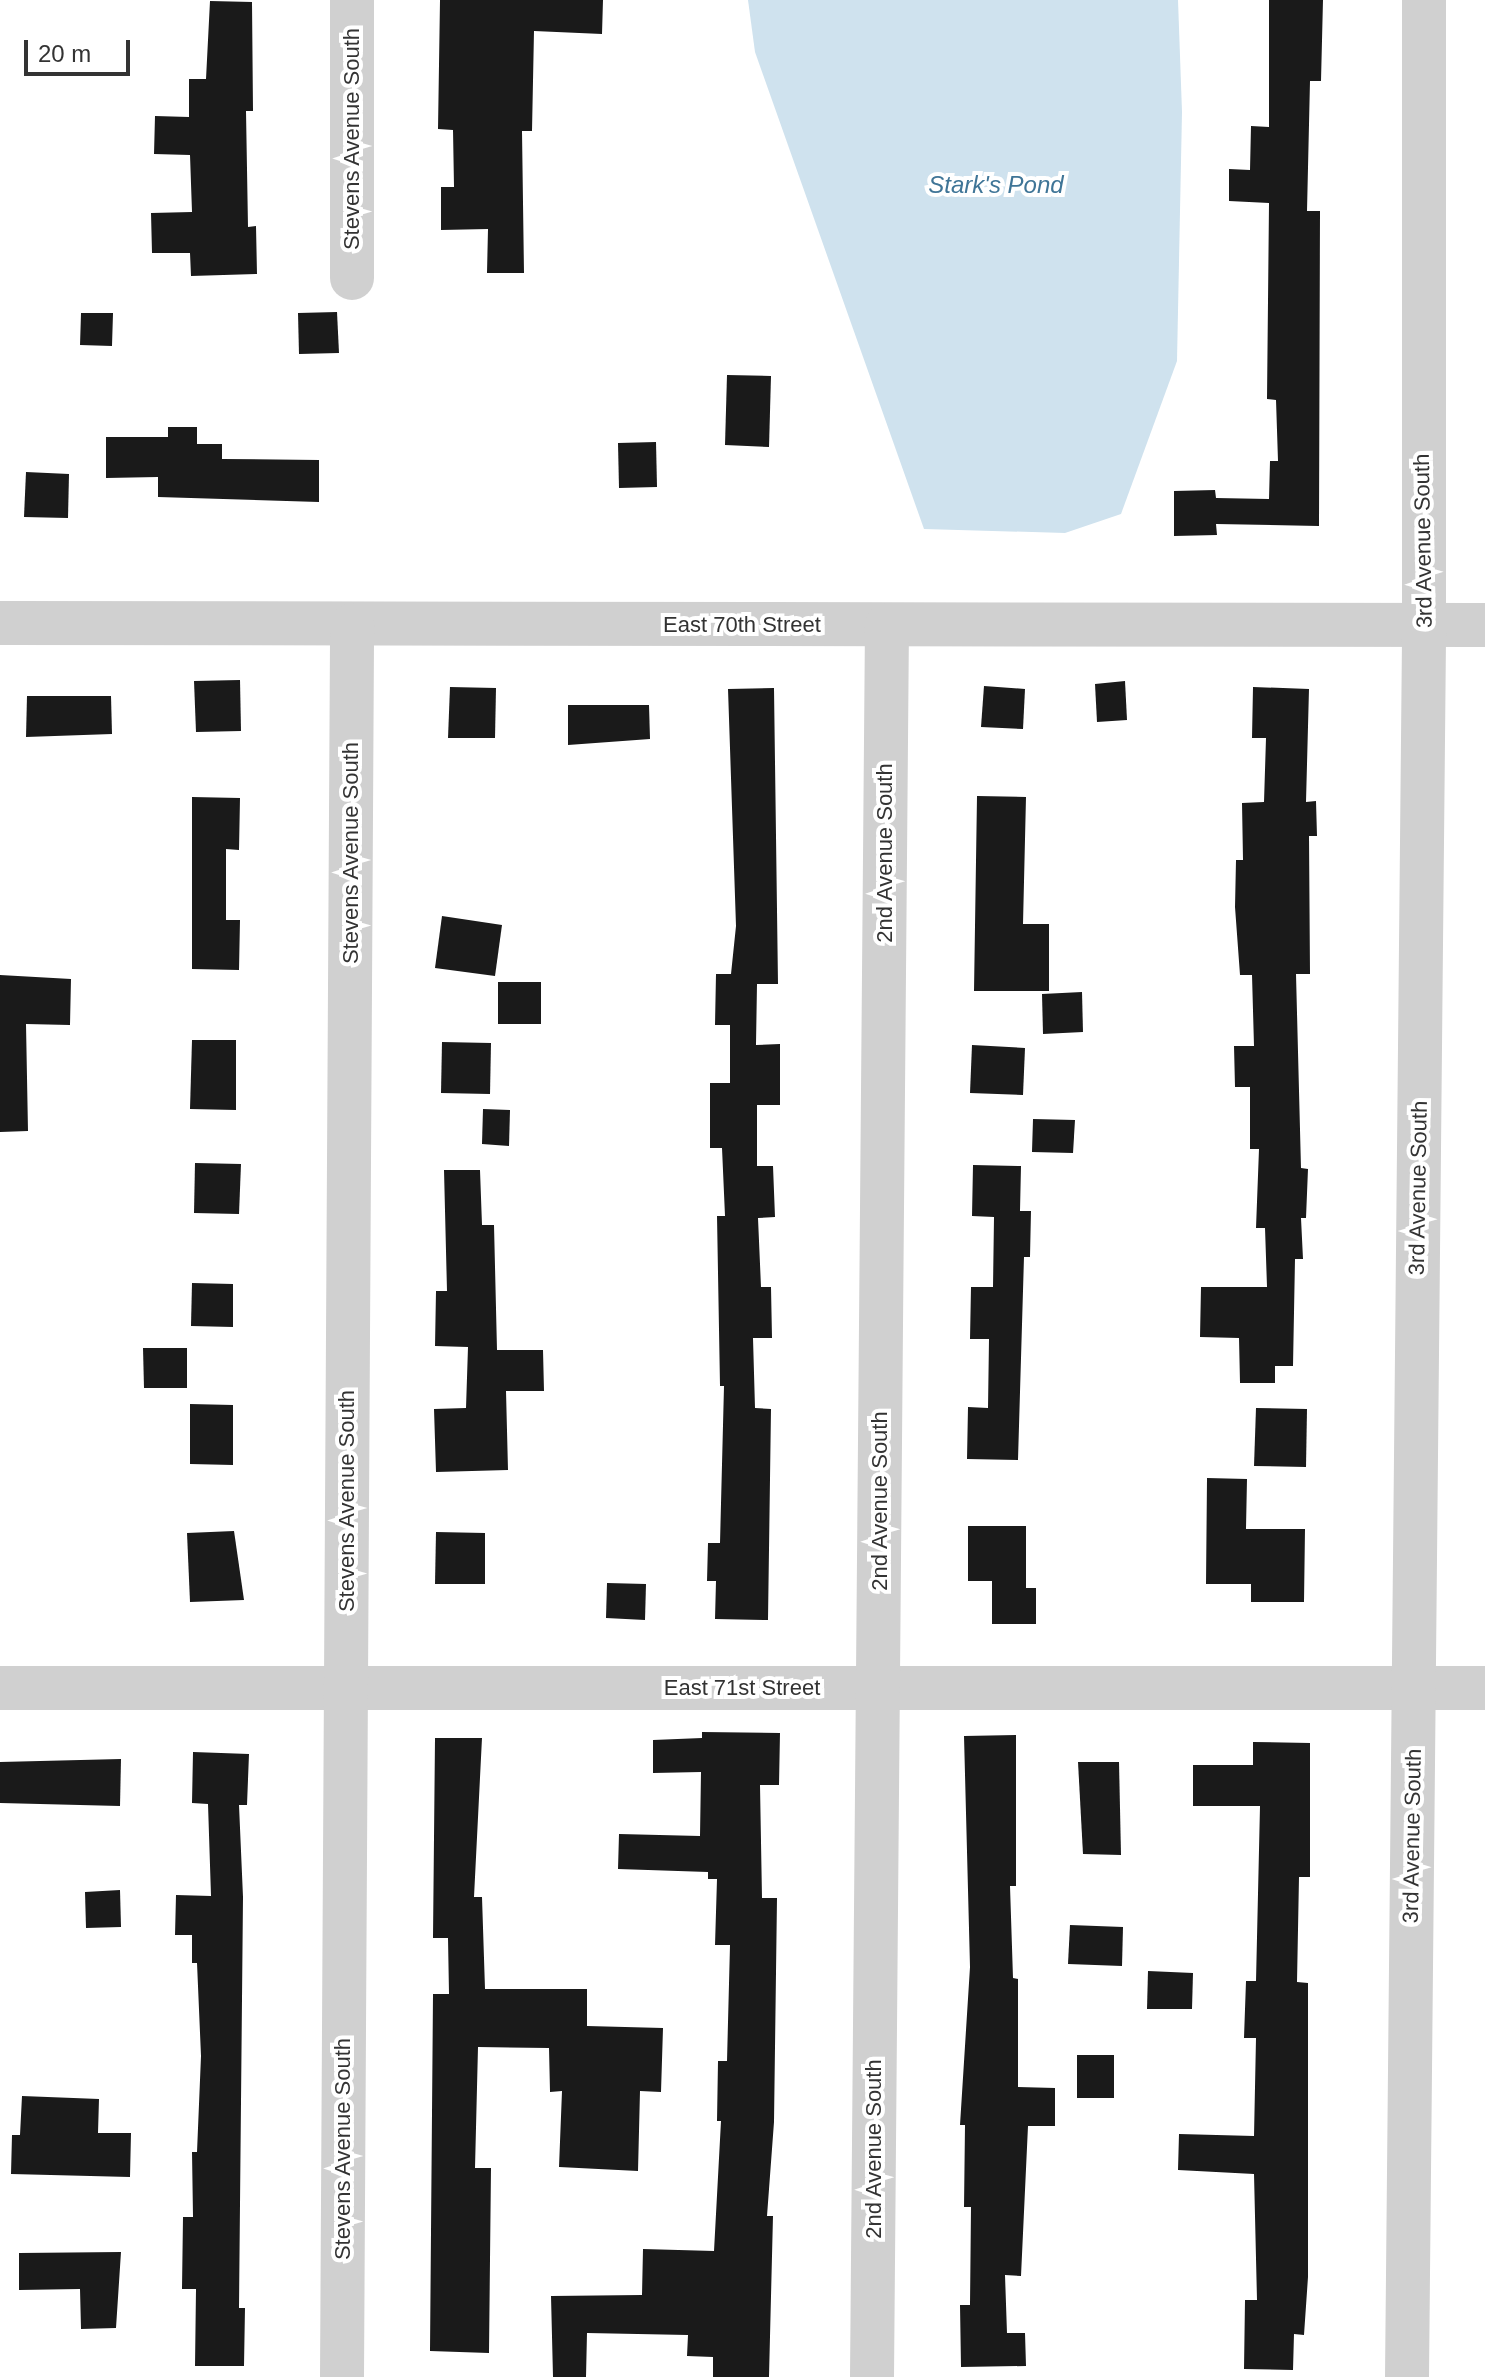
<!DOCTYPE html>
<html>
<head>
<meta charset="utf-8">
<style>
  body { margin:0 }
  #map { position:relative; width:1485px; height:2377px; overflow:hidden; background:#fff; font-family:Arial,sans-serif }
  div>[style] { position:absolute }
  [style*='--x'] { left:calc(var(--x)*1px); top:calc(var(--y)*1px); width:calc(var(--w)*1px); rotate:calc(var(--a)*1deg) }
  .water>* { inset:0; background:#cfe2ee }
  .building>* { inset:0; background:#1a1a1a }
  .minor>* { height:44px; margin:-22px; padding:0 22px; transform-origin:22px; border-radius:22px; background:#d0d0d0 }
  span { translate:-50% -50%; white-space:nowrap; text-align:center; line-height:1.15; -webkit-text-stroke:8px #fff; paint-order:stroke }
  .street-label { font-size:22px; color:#333 }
  .water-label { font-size:24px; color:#3f7597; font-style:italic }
  .scale { position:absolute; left:24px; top:40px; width:106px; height:36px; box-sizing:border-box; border:4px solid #333; border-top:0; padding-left:10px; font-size:24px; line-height:28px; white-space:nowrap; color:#333; -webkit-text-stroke:6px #fff; paint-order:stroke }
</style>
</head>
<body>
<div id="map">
  <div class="water">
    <i style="clip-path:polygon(748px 0,1178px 0,1182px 112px,1177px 361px,1121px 514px,1065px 533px,924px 529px,755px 52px)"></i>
  </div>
  <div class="building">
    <i style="clip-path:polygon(440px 0,603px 0,602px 34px,534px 31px,532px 131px,522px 131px,524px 273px,487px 273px,488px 229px,441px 230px,441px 187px,454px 187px,453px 130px,438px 129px)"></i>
    <i style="clip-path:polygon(1269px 0,1323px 0,1321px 81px,1310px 81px,1307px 211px,1320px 211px,1319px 526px,1216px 524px,1217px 535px,1174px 536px,1174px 491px,1215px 490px,1216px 498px,1269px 499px,1270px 461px,1278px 461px,1276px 400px,1267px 399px,1269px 203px,1229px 201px,1229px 169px,1250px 170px,1251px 126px,1269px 127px)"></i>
    <i style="clip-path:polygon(210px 1px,252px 2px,253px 111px,246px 111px,248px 227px,256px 226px,257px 274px,191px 276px,190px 253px,152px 253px,151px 213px,192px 212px,190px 155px,154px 154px,155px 116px,189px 117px,189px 79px,206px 79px)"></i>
    <i style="clip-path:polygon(337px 312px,339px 353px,299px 354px,298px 313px)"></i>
    <i style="clip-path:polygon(81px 313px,113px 313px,112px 346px,80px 345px)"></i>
    <i style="clip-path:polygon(727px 375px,771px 376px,769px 447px,725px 445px)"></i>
    <i style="clip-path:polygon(168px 427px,197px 427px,197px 444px,222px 444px,222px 459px,319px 460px,319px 502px,158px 497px,158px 477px,106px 478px,106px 437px,168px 437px)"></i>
    <i style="clip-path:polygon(656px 442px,657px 487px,619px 488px,618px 443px)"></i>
    <i style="clip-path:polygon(26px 472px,69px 474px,68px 518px,24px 517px)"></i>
    <i style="clip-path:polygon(240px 680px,241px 731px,196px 732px,194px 681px)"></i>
    <i style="clip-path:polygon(1125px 681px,1127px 720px,1097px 722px,1095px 684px)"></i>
    <i style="clip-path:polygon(984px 686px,1025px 689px,1023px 729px,981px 727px)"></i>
    <i style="clip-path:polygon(450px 687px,496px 688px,495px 738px,448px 738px)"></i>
    <i style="clip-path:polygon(1253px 687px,1309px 689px,1306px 802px,1316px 801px,1317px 836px,1309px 836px,1310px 974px,1296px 974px,1301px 1168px,1308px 1169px,1306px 1218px,1301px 1218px,1303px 1259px,1295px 1259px,1293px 1366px,1275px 1366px,1275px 1383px,1240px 1383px,1239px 1338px,1200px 1337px,1201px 1287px,1267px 1287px,1265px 1228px,1256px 1228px,1259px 1149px,1250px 1149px,1250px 1087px,1235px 1087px,1234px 1046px,1254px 1046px,1252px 975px,1240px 975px,1235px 907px,1236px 860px,1243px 860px,1242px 803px,1264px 802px,1266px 738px,1252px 738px)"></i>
    <i style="clip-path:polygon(774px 688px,778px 984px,757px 984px,756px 1045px,780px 1044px,780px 1105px,757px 1105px,757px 1166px,773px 1166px,775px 1217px,758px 1218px,761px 1287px,771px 1287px,772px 1338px,753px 1338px,755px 1408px,771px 1409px,768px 1620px,715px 1619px,716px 1581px,707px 1581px,708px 1543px,720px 1543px,724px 1386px,720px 1386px,717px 1216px,725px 1216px,722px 1148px,710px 1148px,710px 1083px,730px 1083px,730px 1025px,715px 1025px,716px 974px,731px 974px,736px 926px,728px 689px)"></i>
    <i style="clip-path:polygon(27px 696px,111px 696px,112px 734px,26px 737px)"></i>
    <i style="clip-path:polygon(568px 705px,649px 705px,650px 739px,568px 745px)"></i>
    <i style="clip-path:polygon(977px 796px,1026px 797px,1023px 924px,1049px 924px,1049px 991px,974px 991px)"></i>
    <i style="clip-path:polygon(192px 797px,240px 798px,239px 850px,226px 849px,226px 920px,240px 920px,239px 970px,192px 969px)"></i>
    <i style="clip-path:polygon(442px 916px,502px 925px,495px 976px,435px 968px)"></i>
    <i style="clip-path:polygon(0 975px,71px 979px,70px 1025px,26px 1024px,28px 1131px,0 1132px)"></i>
    <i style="clip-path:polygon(498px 982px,541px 982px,541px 1024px,498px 1024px)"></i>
    <i style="clip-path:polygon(1082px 992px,1083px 1032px,1043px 1034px,1042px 994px)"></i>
    <i style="clip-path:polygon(192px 1040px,236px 1040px,236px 1110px,190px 1109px)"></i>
    <i style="clip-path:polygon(442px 1042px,491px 1043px,490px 1094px,441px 1093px)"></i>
    <i style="clip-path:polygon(972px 1045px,1025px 1048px,1023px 1095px,970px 1093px)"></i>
    <i style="clip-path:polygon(483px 1109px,510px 1110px,509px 1146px,482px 1144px)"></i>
    <i style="clip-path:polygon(1033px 1119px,1075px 1120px,1073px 1153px,1032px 1152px)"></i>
    <i style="clip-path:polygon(195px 1163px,241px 1164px,239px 1214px,194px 1213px)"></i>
    <i style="clip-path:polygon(973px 1165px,1021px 1166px,1020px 1211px,1031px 1211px,1030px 1257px,1024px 1257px,1018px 1460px,967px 1459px,968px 1407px,988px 1408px,989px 1339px,970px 1339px,971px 1287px,993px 1287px,994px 1217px,972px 1216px)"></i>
    <i style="clip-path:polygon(444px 1170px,480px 1170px,482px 1225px,494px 1225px,497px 1350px,543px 1350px,544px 1391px,506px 1391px,508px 1470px,436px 1472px,434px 1409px,466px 1408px,468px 1347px,435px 1346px,436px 1291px,447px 1291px)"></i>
    <i style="clip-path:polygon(192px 1283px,233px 1284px,233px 1327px,191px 1326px)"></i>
    <i style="clip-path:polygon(143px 1348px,187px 1348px,187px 1388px,144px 1388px)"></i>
    <i style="clip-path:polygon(190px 1404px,233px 1405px,233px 1465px,190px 1464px)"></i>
    <i style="clip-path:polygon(1256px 1408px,1307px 1409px,1306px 1467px,1254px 1466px)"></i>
    <i style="clip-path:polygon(1207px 1478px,1247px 1479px,1246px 1529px,1305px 1529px,1304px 1602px,1251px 1602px,1251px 1584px,1206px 1584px)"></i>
    <i style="clip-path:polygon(968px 1526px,1026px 1526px,1026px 1588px,1036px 1588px,1036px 1624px,992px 1624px,992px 1581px,968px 1581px)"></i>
    <i style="clip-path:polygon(234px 1531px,244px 1600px,190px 1602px,187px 1533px)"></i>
    <i style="clip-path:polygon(436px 1532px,485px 1533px,485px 1584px,435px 1584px)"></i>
    <i style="clip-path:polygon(607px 1583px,646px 1584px,645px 1620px,606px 1618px)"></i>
    <i style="clip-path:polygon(702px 1732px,780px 1733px,779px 1785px,760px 1785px,762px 1898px,777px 1898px,774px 2122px,767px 2216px,773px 2216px,769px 2377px,713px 2377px,713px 2357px,687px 2356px,688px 2335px,587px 2333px,586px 2377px,553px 2377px,551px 2296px,642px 2295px,643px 2249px,714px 2251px,721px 2121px,717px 2121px,718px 2061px,727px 2061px,730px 1945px,715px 1945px,717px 1879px,708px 1879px,708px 1872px,618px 1869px,619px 1834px,700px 1836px,701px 1772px,653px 1773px,653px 1740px,702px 1738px)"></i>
    <i style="clip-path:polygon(1016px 1735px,1016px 1886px,1010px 1886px,1013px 1978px,1018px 1979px,1018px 2087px,1055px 2088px,1055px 2126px,1028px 2126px,1021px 2276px,1005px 2275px,1007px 2333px,1025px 2333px,1026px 2366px,961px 2367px,960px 2305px,970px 2305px,971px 2207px,964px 2207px,965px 2125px,960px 2125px,970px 1967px,964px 1736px)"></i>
    <i style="clip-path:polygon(435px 1738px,482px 1738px,474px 1897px,482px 1897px,485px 1989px,587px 1989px,587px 2026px,663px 2028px,661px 2092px,640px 2091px,638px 2171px,559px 2167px,562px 2091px,550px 2092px,549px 2048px,478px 2047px,475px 2168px,491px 2168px,489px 2353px,430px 2351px,433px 1994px,449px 1994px,448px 1938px,433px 1938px)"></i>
    <i style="clip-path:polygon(1253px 1742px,1310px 1743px,1310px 1877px,1299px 1877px,1297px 1982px,1308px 1983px,1308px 2277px,1304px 2335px,1294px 2334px,1293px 2370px,1244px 2369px,1245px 2300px,1257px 2300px,1254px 2174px,1178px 2170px,1179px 2134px,1254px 2136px,1256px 2038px,1244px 2038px,1246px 1981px,1256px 1981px,1260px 1806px,1193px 1806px,1193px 1765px,1253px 1765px)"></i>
    <i style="clip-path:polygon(193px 1752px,249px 1754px,247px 1805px,239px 1805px,243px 1897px,239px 2308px,245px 2308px,244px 2366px,195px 2366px,196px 2289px,182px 2289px,183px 2217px,193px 2217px,192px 2152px,197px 2152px,201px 2056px,197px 1963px,192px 1963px,192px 1935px,175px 1935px,176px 1895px,211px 1896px,208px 1804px,192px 1803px)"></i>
    <i style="clip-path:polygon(121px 1759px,120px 1806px,0 1803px,0 1762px)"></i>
    <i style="clip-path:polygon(1078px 1762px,1119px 1762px,1121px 1855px,1083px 1854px)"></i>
    <i style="clip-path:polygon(120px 1890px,121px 1927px,86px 1928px,85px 1892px)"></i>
    <i style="clip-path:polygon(1070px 1925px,1123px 1927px,1122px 1966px,1068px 1964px)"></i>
    <i style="clip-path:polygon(1148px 1971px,1193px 1973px,1192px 2009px,1147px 2009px)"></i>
    <i style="clip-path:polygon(1077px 2055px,1114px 2055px,1114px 2098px,1077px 2098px)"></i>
    <i style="clip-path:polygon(22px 2096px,99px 2099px,98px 2133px,131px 2133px,130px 2177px,11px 2174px,12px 2135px,20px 2135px)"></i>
    <i style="clip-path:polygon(121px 2252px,116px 2328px,81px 2329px,80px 2289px,19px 2290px,19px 2253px)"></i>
  </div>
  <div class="minor">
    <i style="--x:352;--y:0;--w:278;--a:90"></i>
    <i style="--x:0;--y:623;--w:1485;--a:0.08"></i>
    <i style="--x:0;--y:1688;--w:1485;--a:0"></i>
    <i style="--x:342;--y:2377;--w:1752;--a:-89.67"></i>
    <i style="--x:872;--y:2377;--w:1752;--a:-89.51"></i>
    <i style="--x:1407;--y:2377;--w:1752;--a:-89.44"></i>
    <i style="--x:1424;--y:625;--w:625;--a:-90"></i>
  </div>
  <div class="street-label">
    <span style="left:352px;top:139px;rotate:-90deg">Stevens Avenue South</span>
    <span style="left:1423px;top:541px;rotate:-91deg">3rd Avenue South</span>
    <span style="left:742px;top:625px">East 70th Street</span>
    <span style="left:351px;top:853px;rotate:-90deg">Stevens Avenue South</span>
    <span style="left:885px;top:853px;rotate:-90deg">2nd Avenue South</span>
    <span style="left:1418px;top:1188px;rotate:-89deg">3rd Avenue South</span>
    <span style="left:347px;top:1501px;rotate:-90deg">Stevens Avenue South</span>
    <span style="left:880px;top:1501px;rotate:-90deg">2nd Avenue South</span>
    <span style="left:742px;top:1688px">East 71st Street</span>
    <span style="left:1412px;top:1836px;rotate:-89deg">3rd Avenue South</span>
    <span style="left:343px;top:2149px;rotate:-90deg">Stevens Avenue South</span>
    <span style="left:874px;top:2149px;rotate:-90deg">2nd Avenue South</span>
  </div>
  <div class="water-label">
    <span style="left:996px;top:185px">Stark's Pond</span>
  </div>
  <div class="scale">20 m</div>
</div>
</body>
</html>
